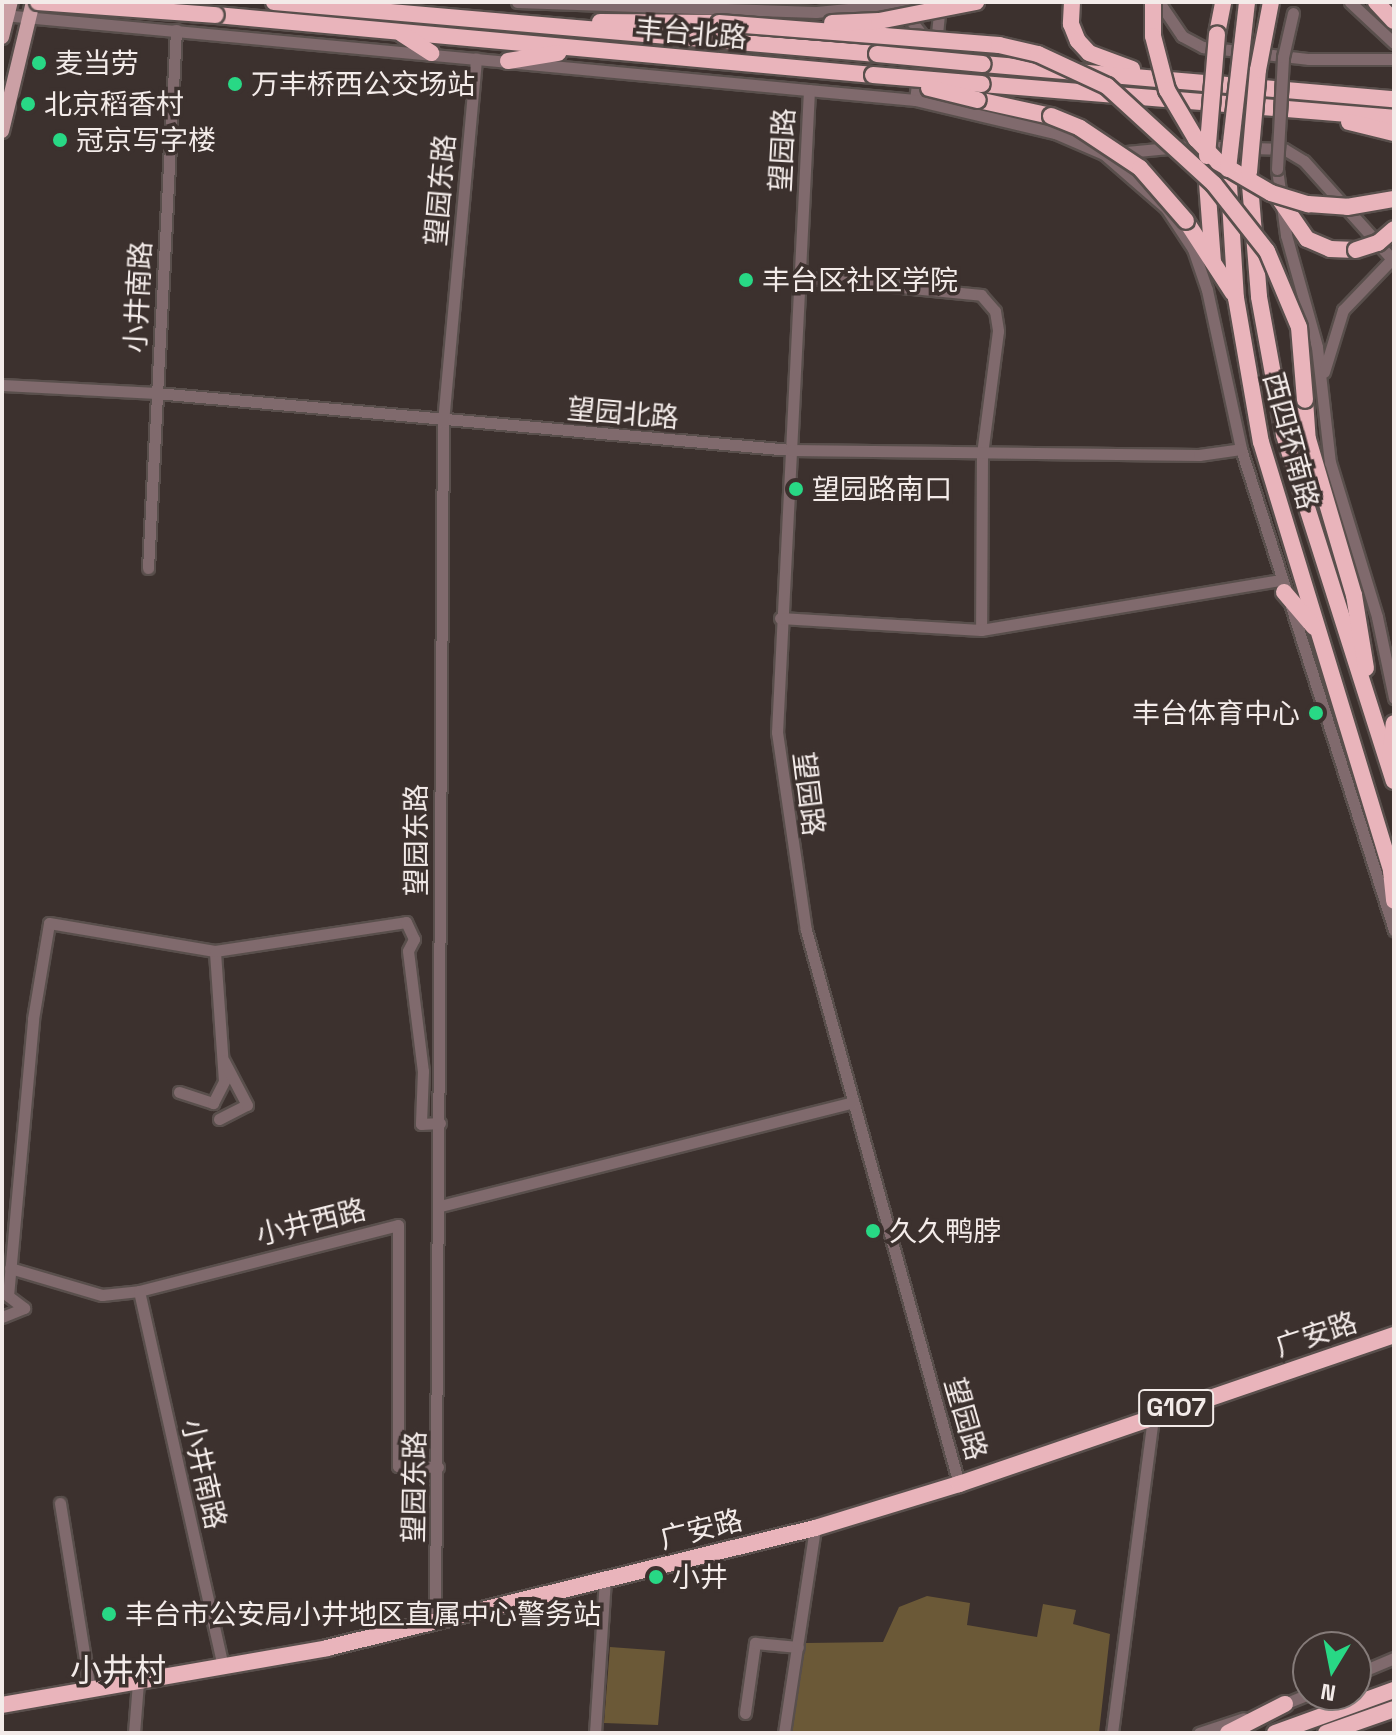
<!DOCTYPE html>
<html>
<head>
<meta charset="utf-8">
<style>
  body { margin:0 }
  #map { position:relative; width:1396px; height:1735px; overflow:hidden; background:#3c312e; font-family:"Space Grotesk","Noto Sans SC",sans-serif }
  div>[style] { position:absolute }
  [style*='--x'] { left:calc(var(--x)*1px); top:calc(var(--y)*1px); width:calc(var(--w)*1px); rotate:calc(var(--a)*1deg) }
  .green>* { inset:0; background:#6b5937 }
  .roads { filter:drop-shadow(2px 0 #594f4c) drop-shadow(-2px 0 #594f4c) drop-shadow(0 2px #594f4c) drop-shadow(0 -2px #594f4c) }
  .minor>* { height:11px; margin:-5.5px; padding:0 5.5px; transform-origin:5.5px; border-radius:5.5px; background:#806a6d }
  .major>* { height:14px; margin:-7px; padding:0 7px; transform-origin:7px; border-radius:7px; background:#cba0a5 }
  .highway>* { height:16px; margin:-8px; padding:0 8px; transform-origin:8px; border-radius:8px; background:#e9b4bb }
  .bridges { filter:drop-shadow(2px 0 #594f4c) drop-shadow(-2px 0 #594f4c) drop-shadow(0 2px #594f4c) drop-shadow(0 -2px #594f4c) }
  .minor-bridge>* { height:11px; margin:-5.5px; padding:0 5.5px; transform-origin:5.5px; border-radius:5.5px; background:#806a6d }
  .highway-bridge>* { height:16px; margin:-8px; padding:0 8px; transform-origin:8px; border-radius:8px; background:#e9b4bb }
  .dots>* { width:22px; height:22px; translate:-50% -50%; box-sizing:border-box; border:4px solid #3c312e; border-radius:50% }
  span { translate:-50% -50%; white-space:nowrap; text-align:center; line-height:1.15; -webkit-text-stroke:7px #3c312e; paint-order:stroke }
  .shield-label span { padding:2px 6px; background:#3c312e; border:2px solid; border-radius:6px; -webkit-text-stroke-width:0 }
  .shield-label { font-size:26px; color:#f3ebe9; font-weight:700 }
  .street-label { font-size:28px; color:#f3ebe9 }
  .poi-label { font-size:28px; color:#f3ebe9 }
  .left { translate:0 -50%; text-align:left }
  .right { translate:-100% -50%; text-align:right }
  .quarter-label { font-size:32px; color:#f3ebe9 }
  .frame { position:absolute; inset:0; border:4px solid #f3ebe9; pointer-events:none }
  .north { position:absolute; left:1292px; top:1631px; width:80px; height:80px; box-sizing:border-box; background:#3c312e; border:2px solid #857b79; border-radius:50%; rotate:190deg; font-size:22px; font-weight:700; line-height:32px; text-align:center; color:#f3ebe9 }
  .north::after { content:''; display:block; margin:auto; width:28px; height:36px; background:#28d885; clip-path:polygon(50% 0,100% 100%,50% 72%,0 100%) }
</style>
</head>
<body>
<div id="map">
  <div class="green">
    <i style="clip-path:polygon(927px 1596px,970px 1603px,967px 1625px,1037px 1637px,1043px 1604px,1076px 1610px,1073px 1624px,1110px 1634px,1099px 1733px,790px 1733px,806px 1643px,883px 1642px,899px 1607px)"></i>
    <i style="clip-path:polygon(610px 1647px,665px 1651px,658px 1725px,604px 1723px)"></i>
  </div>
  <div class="roads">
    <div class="minor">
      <i style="--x:517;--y:2;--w:299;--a:1.9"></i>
      <i style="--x:816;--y:12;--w:105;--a:-5.4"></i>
      <i style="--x:1159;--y:2;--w:41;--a:55.9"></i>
      <i style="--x:1182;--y:36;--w:24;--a:28"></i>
      <i style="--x:1203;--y:47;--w:107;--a:6.5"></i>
      <i style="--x:1309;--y:59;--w:85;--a:0"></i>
      <i style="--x:1350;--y:2;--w:60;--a:43"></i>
      <i style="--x:905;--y:13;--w:29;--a:52"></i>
      <i style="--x:923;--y:36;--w:64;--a:97.1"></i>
      <i style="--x:3;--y:15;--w:916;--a:5.32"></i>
      <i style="--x:915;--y:100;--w:144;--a:13.3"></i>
      <i style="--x:1055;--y:133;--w:53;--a:23.2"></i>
      <i style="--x:1104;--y:154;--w:82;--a:41.1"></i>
      <i style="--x:1166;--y:208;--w:49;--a:56.6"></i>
      <i style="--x:1193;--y:249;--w:43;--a:71.1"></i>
      <i style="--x:1207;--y:290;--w:163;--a:77.9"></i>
      <i style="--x:1241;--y:449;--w:505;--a:72.35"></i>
      <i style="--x:932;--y:85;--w:82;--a:-84.4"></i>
      <i style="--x:809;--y:90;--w:643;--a:92.85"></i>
      <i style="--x:777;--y:732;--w:200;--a:81.7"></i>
      <i style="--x:806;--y:930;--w:575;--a:74.56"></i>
      <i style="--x:1116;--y:153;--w:74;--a:-5.4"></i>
      <i style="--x:1190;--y:146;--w:94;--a:1.8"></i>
      <i style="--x:1284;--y:149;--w:23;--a:31"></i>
      <i style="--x:1304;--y:161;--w:132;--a:48.1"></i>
      <i style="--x:1277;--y:169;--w:67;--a:82.2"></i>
      <i style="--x:1286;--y:235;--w:116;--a:74.5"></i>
      <i style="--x:1317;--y:347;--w:116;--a:83.6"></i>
      <i style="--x:1330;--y:462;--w:162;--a:73.1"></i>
      <i style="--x:1377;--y:617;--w:83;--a:78.1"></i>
      <i style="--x:799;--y:277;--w:183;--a:5.6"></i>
      <i style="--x:981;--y:295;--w:21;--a:49"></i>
      <i style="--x:995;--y:311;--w:20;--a:81"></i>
      <i style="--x:998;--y:331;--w:124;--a:97.4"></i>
      <i style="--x:982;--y:454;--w:176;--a:90.3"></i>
      <i style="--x:1324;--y:372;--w:65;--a:-73"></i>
      <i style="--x:1343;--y:310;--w:74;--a:-46.1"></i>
      <i style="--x:2;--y:385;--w:154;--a:3"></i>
      <i style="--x:156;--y:393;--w:638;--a:5.13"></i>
      <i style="--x:791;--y:450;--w:408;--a:0.7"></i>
      <i style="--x:1199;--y:455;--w:42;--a:-8.1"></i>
      <i style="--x:148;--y:568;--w:539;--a:-87.02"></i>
      <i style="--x:780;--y:618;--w:201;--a:3.4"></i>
      <i style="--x:981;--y:630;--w:304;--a:-9.5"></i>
      <i style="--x:179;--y:1092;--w:36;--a:18"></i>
      <i style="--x:213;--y:1103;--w:25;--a:-63"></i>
      <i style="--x:224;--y:1081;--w:130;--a:-94"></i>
      <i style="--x:219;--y:1119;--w:31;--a:-27"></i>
      <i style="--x:247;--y:1105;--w:50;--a:-117.6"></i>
      <i style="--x:440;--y:1206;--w:426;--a:-14.1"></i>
      <i style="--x:10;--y:1268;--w:96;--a:16.4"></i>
      <i style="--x:102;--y:1295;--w:37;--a:-6"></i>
      <i style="--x:139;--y:1291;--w:267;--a:-14.3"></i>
      <i style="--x:398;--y:1225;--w:241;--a:90"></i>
      <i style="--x:398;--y:1466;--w:40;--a:1.4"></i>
      <i style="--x:139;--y:1291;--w:385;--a:77.4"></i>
      <i style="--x:2;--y:1317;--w:24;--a:-22"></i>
      <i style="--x:24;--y:1308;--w:20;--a:-143"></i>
      <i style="--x:8;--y:1296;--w:278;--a:-84.8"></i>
      <i style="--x:33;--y:1019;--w:97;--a:-80.5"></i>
      <i style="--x:49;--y:923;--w:168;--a:9.6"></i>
      <i style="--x:215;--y:951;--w:193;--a:-8.6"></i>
      <i style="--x:406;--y:922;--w:19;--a:65"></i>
      <i style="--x:414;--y:939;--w:13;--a:117"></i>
      <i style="--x:408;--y:951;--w:121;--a:82.9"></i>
      <i style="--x:423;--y:1071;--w:53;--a:92.2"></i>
      <i style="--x:421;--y:1124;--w:19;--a:-3"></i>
      <i style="--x:60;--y:1503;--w:189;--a:80.9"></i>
      <i style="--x:435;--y:1623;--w:1201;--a:-89.62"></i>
      <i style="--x:443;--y:422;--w:365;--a:-84.8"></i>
      <i style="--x:1356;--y:1674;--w:41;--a:-22.8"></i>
      <i style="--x:1279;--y:1706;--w:31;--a:-22"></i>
      <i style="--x:745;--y:1713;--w:71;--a:-81.9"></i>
      <i style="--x:755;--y:1643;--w:43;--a:5.3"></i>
      <i style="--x:134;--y:1733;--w:51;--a:-85.5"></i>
      <i style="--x:595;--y:1733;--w:154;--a:-86.3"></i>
      <i style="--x:784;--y:1733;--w:207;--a:-81.4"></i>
      <i style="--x:1112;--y:1733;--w:319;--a:-82.6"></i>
      <i style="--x:1199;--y:1733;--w:47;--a:-18.4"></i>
    </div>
    <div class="major">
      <i style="--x:2;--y:37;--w:36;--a:-76"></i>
      <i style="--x:2;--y:131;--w:133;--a:-76.5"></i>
    </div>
    <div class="highway">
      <i style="--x:274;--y:2;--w:605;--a:4.93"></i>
      <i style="--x:1072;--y:2;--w:22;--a:93"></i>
      <i style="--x:1071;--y:24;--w:18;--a:68"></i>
      <i style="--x:1078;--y:41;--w:16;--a:47"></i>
      <i style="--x:1089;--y:53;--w:46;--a:20.4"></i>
      <i style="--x:1376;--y:2;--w:26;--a:47"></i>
      <i style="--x:216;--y:15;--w:660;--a:5.22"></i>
      <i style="--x:600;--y:22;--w:119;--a:0.5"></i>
      <i style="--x:402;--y:34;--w:35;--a:33"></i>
      <i style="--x:1217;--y:34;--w:33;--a:-79"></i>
      <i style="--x:508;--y:61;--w:51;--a:-9.1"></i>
      <i style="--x:983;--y:64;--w:412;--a:4.9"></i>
      <i style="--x:982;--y:84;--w:413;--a:4.7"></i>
      <i style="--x:978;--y:100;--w:75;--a:12.4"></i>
      <i style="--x:1349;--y:122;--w:46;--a:13.7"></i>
      <i style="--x:1206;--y:169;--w:93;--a:85.7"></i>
      <i style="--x:1228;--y:169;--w:129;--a:86.5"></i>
      <i style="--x:1236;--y:298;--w:146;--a:80.2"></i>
      <i style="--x:1261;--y:442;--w:457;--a:73.1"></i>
      <i style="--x:1249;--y:172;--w:125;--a:85.4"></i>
      <i style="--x:1259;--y:297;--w:140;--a:79.7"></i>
      <i style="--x:1284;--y:435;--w:363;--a:72.4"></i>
      <i style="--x:1278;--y:197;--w:51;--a:55.4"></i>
      <i style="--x:1307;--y:239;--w:25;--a:23"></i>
      <i style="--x:1330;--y:249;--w:26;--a:2"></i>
      <i style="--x:1186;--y:221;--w:86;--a:56.9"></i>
      <i style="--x:1305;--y:400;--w:39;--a:86"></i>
      <i style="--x:1308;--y:439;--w:163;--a:73.6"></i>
      <i style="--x:1354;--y:595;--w:74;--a:80.7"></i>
      <i style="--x:1284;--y:592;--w:46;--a:49.4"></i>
      <i style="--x:1390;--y:759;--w:36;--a:-84"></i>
      <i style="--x:1391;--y:871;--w:30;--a:84"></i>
      <i style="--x:2;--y:1705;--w:330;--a:-9.9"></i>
      <i style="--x:327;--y:1648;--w:503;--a:-13.82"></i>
      <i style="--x:815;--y:1528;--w:151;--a:-17"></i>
      <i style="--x:959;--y:1484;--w:460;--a:-18.9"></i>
      <i style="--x:1228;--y:1733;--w:64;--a:-27"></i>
      <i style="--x:1275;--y:1733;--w:127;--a:-19.9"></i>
      <i style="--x:1326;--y:1733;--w:72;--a:-19.4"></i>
    </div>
  </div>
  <div class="bridges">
    <div class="minor-bridge">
      <i style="--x:1277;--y:169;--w:112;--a:-86.9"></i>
      <i style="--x:1283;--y:57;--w:45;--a:-77.2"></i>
    </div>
    <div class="highway-bridge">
      <i style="--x:38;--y:2;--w:178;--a:4.2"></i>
      <i style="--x:1153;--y:2;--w:34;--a:90"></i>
      <i style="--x:1153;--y:36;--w:56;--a:75.5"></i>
      <i style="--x:1167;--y:90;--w:57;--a:59.4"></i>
      <i style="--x:1196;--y:139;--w:32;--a:46"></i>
      <i style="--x:1218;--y:162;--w:61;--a:30.3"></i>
      <i style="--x:1271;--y:193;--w:39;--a:17"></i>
      <i style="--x:1308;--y:204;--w:39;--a:4"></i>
      <i style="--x:1347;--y:207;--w:48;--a:-9.7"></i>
      <i style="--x:719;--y:23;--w:281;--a:4.5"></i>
      <i style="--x:999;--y:45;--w:40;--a:13"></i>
      <i style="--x:1038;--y:54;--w:76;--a:24.9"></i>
      <i style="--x:1107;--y:86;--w:145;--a:42.5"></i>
      <i style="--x:1214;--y:184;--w:85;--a:51.7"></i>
      <i style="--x:1267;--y:251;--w:82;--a:67.2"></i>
      <i style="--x:1299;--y:327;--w:73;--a:85.3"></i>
      <i style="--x:832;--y:23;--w:47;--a:-2.4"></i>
      <i style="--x:879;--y:21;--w:99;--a:-11.1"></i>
      <i style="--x:877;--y:54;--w:106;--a:5.4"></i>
      <i style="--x:873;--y:75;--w:109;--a:4.7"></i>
      <i style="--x:929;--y:88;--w:50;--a:13.8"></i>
      <i style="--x:1051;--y:116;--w:31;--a:22"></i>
      <i style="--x:1080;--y:128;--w:72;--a:33.7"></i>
      <i style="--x:1140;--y:168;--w:70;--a:49"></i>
      <i style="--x:1207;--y:156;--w:122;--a:-85.3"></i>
      <i style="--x:1228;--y:169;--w:168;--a:-83.5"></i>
      <i style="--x:1249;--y:172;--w:102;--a:-85"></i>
      <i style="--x:1258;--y:70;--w:69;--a:-79.2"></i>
      <i style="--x:1356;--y:250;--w:23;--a:-18"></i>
      <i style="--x:1378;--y:243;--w:21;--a:-41"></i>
    </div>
  </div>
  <div class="dots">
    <i style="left:39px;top:63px;background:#28d885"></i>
    <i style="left:235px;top:84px;background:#28d885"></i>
    <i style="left:28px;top:104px;background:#28d885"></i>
    <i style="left:60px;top:140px;background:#28d885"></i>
    <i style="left:746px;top:280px;background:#28d885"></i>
    <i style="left:796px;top:489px;background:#28d885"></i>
    <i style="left:1316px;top:713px;background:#28d885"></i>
    <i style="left:873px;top:1231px;background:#28d885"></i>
    <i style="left:656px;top:1577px;background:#28d885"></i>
    <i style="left:109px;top:1614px;background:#28d885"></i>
  </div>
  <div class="shield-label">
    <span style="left:1176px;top:1408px">G107</span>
  </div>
  <div class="street-label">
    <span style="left:691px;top:33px;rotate:5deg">丰台北路</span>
    <span style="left:782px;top:150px;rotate:-87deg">望园路</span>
    <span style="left:440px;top:190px;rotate:-85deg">望园东路</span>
    <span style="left:138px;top:297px;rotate:-87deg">小井南路</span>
    <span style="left:623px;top:413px;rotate:5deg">望园北路</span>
    <span style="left:1291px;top:441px;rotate:75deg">西四环南路</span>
    <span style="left:809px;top:794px;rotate:83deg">望园路</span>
    <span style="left:416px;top:840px;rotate:-90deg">望园东路</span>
    <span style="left:311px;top:1222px;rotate:-14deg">小井西路</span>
    <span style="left:1316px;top:1334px;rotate:-18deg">广安路</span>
    <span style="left:966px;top:1419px;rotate:74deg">望园路</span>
    <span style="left:204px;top:1474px;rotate:77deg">小井南路</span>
    <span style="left:414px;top:1487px;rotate:-89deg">望园东路</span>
    <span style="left:701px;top:1529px;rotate:-14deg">广安路</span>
  </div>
  <div class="poi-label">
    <span class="left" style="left:55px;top:63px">麦当劳</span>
    <span class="left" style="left:251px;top:84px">万丰桥西公交场站</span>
    <span class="left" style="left:44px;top:104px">北京稻香村</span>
    <span class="left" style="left:76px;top:140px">冠京写字楼</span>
    <span class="left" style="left:762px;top:280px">丰台区社区学院</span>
    <span class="left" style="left:812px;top:489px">望园路南口</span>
    <span class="right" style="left:1300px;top:713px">丰台体育中心</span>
    <span class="left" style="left:889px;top:1231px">久久鸭脖</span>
    <span class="left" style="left:672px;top:1577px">小井</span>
    <span class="left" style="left:125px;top:1614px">丰台市公安局小井地区直属中心警务站</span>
  </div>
  <div class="quarter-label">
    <span style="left:118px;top:1670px">小井村</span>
  </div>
  <div class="frame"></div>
  <div class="north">N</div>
</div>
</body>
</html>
